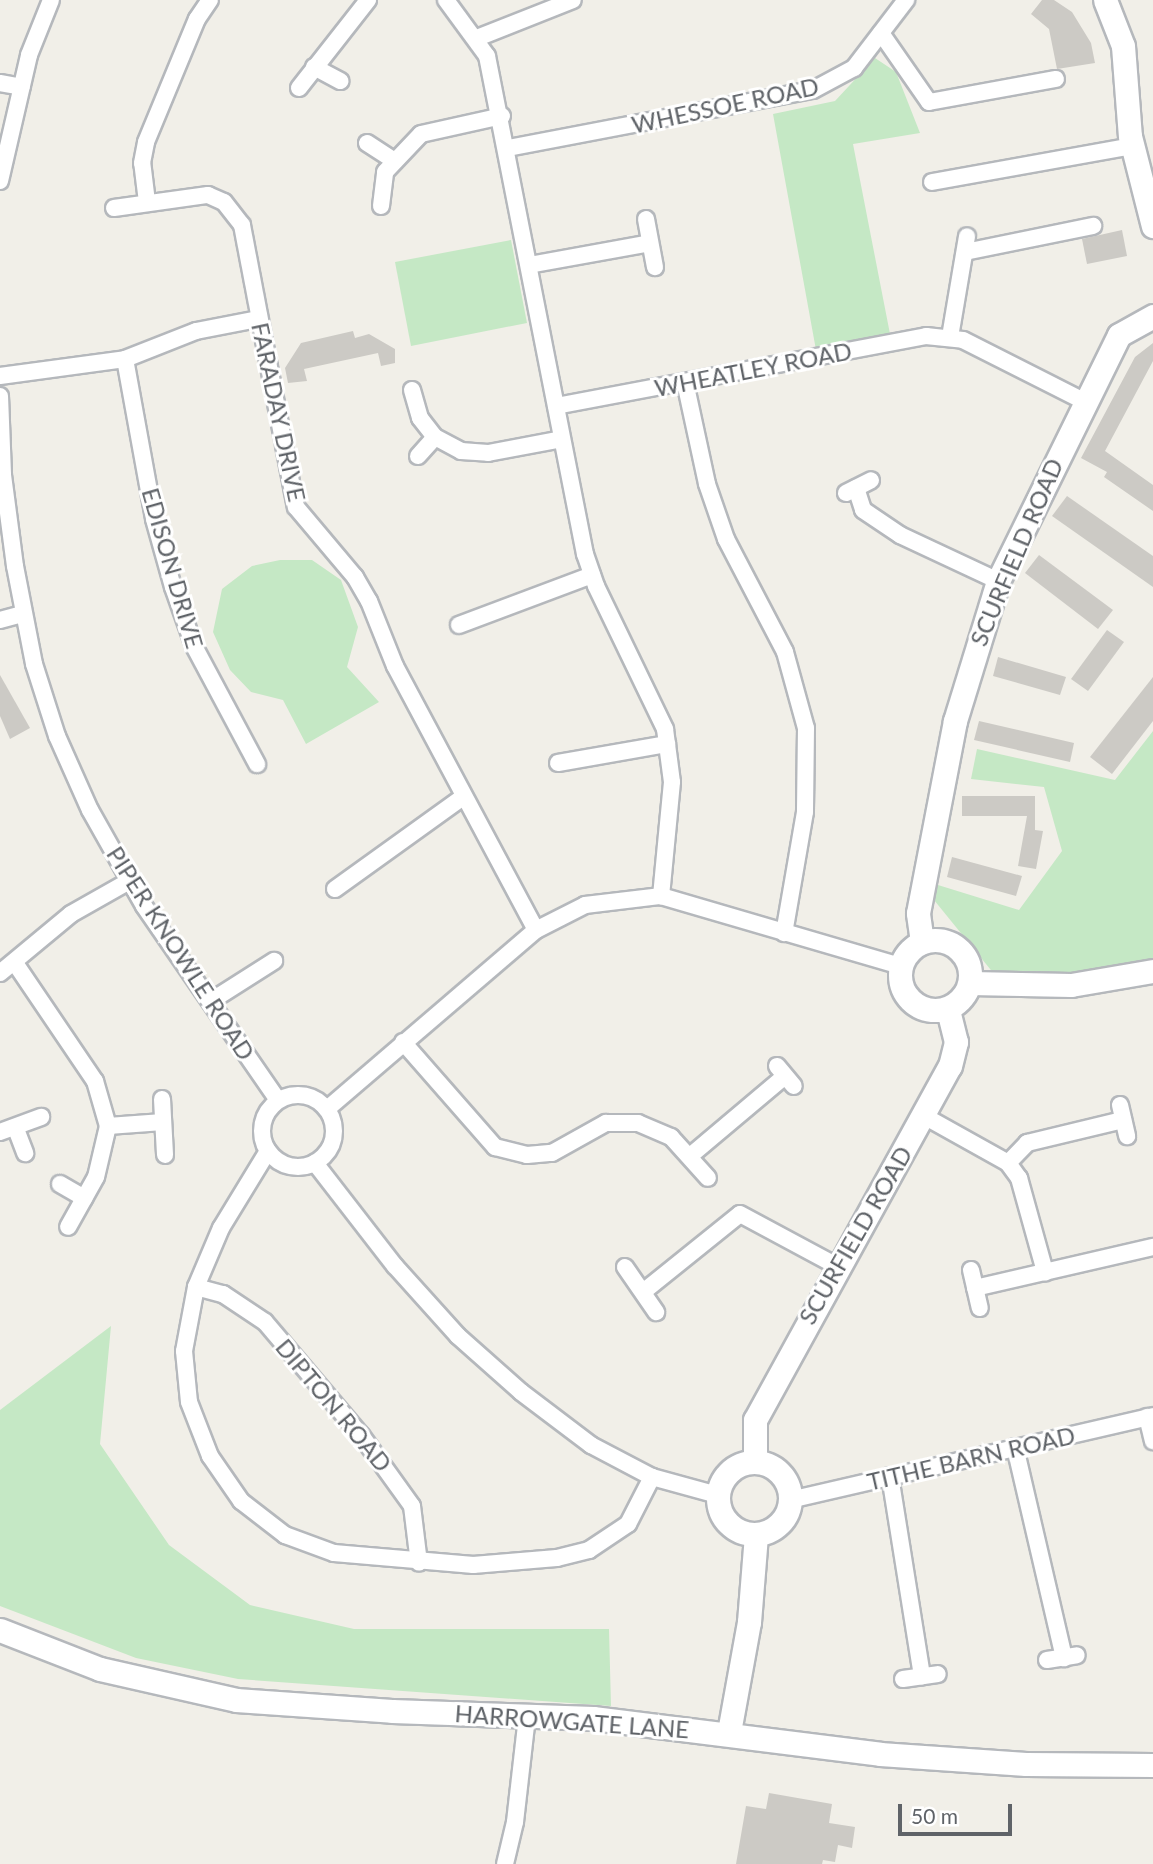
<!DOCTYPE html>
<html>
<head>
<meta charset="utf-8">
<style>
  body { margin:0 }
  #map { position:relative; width:1153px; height:1864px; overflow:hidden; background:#f1efe8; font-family:Lato,sans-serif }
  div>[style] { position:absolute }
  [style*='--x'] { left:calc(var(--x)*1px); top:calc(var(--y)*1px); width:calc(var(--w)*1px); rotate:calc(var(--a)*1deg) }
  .green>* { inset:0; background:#c5e8c5 }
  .building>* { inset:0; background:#cccac5 }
  .roads { filter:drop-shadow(2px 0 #b5b8bc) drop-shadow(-2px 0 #b5b8bc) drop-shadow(0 2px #b5b8bc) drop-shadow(0 -2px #b5b8bc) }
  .street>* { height:16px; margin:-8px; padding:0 8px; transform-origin:8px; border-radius:8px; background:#fff }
  .street>.ring { margin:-8px; padding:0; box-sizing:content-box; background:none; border:16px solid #fff; border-radius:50% }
  .secondary>* { height:23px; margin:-11.5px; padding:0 11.5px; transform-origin:11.5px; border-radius:11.5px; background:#fff }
  .secondary>.ring { margin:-11.5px; padding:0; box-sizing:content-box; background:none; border:23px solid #fff; border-radius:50% }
  span { translate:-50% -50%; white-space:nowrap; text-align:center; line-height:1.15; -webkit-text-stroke:6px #fff; paint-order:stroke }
  .street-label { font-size:24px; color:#5f6368 }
  .scale { position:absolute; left:898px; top:1804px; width:114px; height:32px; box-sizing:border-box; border:4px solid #5f6368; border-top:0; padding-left:9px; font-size:21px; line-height:24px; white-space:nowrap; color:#5f6368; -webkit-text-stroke:5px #fff; paint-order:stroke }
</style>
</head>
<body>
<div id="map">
  <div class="green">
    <i style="clip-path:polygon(875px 58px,896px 72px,920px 133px,853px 144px,890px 334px,816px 350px,773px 114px,835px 101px)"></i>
    <i style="clip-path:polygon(511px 240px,527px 323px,411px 346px,395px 262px)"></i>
    <i style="clip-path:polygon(280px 560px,312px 560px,341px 580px,358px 627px,347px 667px,379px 702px,306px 744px,283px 700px,251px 692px,230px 670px,213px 632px,222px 589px,252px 566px)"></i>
    <i style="clip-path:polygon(1153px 731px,1153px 966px,999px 980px,934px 900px,938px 885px,1019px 910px,1062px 851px,1044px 787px,971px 779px,977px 749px,1115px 780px)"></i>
    <i style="clip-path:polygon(111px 1326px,100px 1444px,169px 1545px,250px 1605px,354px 1629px,609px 1629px,611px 1706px,238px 1679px,136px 1658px,0 1606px,0 1410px)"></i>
  </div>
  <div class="building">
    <i style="clip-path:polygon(1042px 0,1054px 0,1072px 12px,1091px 43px,1095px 63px,1057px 69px,1049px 29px,1031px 14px)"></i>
    <i style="clip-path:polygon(1122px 230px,1127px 256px,1087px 264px,1082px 239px)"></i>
    <i style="clip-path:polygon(353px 331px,355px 338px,369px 334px,395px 349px,395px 363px,381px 366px,378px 353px,304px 369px,307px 381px,288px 383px,285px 368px,301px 343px)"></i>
    <i style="clip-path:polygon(1153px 343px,1153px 361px,1105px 451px,1153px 485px,1153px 511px,1104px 477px,1107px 472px,1081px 458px,1135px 357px)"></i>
    <i style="clip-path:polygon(1067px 496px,1153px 556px,1153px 587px,1052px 516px)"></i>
    <i style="clip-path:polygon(1039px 555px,1113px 610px,1098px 629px,1025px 573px)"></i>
    <i style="clip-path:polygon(1107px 630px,1124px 642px,1088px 691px,1071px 679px)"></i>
    <i style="clip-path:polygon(998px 657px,1066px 677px,1060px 695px,993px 676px)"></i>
    <i style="clip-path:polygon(0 675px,30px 728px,10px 739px,0 716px)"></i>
    <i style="clip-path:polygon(1153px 677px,1153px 721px,1112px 774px,1090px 757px)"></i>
    <i style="clip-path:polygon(979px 721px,1074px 743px,1070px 762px,974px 740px)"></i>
    <i style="clip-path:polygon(962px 796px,1035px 796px,1035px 830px,1043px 831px,1036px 869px,1018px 866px,1027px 816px,962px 816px)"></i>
    <i style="clip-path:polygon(952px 857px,1022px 876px,1016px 896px,947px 877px)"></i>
    <i style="clip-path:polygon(769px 1793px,832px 1804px,829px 1823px,855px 1827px,852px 1848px,838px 1845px,835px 1862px,823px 1860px,822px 1864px,736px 1864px,746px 1806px,766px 1809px)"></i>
  </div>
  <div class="roads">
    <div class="street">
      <i style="--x:446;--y:0;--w:69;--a:53.8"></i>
      <i style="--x:487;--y:56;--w:508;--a:78.87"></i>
      <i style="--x:585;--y:554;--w:34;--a:71"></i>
      <i style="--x:596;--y:586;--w:159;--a:64.2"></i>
      <i style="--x:665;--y:729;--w:53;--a:82.5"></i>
      <i style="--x:672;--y:782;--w:115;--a:95.5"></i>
      <i style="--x:881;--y:33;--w:84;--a:55.2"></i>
      <i style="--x:929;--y:102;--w:129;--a:-10.3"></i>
      <i style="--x:477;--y:38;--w:103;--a:-21.6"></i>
      <i style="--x:314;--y:67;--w:30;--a:28"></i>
      <i style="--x:0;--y:83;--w:22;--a:10"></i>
      <i style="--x:299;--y:88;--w:112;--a:-51.9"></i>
      <i style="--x:367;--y:143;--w:31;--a:33"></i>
      <i style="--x:508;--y:148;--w:310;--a:-10.8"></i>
      <i style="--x:813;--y:90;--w:47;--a:-28.2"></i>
      <i style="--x:854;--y:68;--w:86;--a:-52.6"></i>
      <i style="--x:0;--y:181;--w:129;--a:-77"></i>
      <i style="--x:29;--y:55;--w:59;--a:-68.2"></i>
      <i style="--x:932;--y:182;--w:203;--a:-10.2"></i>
      <i style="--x:147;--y:202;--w:39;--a:-97"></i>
      <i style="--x:142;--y:163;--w:21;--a:-79"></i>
      <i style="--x:146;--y:142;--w:133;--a:-67.5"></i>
      <i style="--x:197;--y:19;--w:23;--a:-56"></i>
      <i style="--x:381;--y:206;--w:34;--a:-83"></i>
      <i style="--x:385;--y:172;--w:52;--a:-46.5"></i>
      <i style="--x:421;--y:134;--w:83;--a:-12.5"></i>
      <i style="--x:114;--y:208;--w:95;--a:-7.9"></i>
      <i style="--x:208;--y:195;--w:17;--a:24"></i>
      <i style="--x:224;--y:202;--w:29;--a:52"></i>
      <i style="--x:242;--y:225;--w:287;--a:79.2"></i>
      <i style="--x:296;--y:507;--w:92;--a:49.9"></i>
      <i style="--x:355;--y:577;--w:28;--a:60"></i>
      <i style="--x:369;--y:601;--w:70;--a:68.2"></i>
      <i style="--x:395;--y:666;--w:299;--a:61.9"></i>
      <i style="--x:646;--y:219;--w:49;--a:79.4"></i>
      <i style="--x:965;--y:252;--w:131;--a:-11.5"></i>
      <i style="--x:529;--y:265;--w:123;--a:-10.3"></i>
      <i style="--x:950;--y:337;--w:102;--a:-80.4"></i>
      <i style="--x:125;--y:359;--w:163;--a:79.7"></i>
      <i style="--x:154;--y:519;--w:71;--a:74.4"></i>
      <i style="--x:173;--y:587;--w:63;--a:70.4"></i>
      <i style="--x:194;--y:646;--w:134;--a:61.9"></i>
      <i style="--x:0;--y:376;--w:126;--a:-7.7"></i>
      <i style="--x:125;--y:359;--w:76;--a:-21.5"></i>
      <i style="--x:196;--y:331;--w:63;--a:-11"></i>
      <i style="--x:685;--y:382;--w:104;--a:77.8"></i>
      <i style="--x:707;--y:484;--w:58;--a:70.9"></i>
      <i style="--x:726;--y:539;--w:127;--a:62.4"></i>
      <i style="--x:785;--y:652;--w:79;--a:74.6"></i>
      <i style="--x:806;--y:728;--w:84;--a:90.7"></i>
      <i style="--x:805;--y:812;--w:123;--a:99.8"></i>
      <i style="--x:412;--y:390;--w:29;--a:74"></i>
      <i style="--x:420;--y:418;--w:24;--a:52"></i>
      <i style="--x:435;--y:437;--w:30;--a:28"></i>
      <i style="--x:461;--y:451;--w:27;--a:4"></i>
      <i style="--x:488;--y:453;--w:75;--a:-10.7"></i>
      <i style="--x:0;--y:396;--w:79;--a:87.8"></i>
      <i style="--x:3;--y:475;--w:92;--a:82.5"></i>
      <i style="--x:15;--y:566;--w:100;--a:79"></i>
      <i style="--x:34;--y:664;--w:76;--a:72.3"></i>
      <i style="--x:57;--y:736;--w:81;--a:66"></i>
      <i style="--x:90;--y:810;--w:110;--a:60.6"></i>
      <i style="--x:144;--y:906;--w:236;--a:55.4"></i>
      <i style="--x:556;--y:406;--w:377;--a:-10.7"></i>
      <i style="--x:926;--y:336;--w:37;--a:6"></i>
      <i style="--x:963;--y:340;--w:136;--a:26.8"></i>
      <i style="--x:418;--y:456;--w:25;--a:-48"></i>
      <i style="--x:856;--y:488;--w:23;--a:72"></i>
      <i style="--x:863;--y:510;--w:45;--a:34"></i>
      <i style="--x:900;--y:535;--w:108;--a:25.1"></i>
      <i style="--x:846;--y:493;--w:28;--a:-27"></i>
      <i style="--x:0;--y:620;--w:24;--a:-15"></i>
      <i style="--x:459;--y:625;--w:142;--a:-20.6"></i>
      <i style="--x:558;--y:763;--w:111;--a:-9.9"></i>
      <i style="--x:335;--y:889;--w:158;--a:-35.7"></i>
      <i style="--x:15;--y:963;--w:143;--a:55.9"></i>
      <i style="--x:95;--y:1081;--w:47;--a:73.9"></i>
      <i style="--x:108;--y:1126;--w:52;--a:103.2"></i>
      <i style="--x:96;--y:1177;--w:57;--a:119.2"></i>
      <i style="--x:0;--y:973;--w:92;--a:-39.7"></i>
      <i style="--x:71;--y:914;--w:69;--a:-29.5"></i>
      <i style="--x:211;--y:1001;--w:75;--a:-32.4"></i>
      <i style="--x:403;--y:1042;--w:140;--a:48.8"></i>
      <i style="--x:495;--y:1147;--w:33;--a:14"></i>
      <i style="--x:527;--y:1155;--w:25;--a:-5"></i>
      <i style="--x:552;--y:1153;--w:62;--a:-29.1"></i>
      <i style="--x:606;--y:1123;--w:32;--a:0"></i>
      <i style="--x:638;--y:1123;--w:36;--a:23"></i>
      <i style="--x:671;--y:1137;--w:55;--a:47.9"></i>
      <i style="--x:777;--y:1066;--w:26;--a:50"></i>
      <i class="ring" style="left:262px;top:1095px;width:56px;height:56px"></i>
      <i style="--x:162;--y:1099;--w:56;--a:86.9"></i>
      <i style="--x:1120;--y:1105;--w:32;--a:77"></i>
      <i style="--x:327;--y:1109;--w:275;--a:-40.6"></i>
      <i style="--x:536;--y:930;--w:55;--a:-27"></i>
      <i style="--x:585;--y:905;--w:77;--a:-6.8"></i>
      <i style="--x:661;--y:896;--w:249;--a:16.3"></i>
      <i style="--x:924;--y:1116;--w:96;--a:29.2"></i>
      <i style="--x:1008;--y:1163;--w:19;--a:54"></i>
      <i style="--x:1019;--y:1178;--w:98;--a:74.5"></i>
      <i style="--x:108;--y:1126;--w:55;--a:-4.2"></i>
      <i style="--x:16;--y:1129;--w:26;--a:69"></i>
      <i style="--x:0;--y:1132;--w:44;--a:-20.1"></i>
      <i style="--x:268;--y:1151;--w:90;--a:121.4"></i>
      <i style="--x:221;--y:1228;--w:64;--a:113"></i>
      <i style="--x:196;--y:1287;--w:65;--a:100.6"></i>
      <i style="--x:184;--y:1351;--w:51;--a:84.4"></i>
      <i style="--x:189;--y:1402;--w:58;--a:68.7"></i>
      <i style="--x:210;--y:1456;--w:55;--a:55.4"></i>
      <i style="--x:241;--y:1501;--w:56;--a:37.7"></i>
      <i style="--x:285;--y:1535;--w:52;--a:20.2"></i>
      <i style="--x:334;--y:1553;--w:140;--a:4.9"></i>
      <i style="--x:473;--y:1565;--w:84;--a:-4.8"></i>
      <i style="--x:557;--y:1558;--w:33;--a:-14"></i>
      <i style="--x:589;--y:1550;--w:47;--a:-33.7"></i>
      <i style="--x:628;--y:1524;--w:53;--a:-62.9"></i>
      <i style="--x:690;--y:1156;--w:124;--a:-40.1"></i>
      <i style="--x:315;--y:1163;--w:130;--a:52.2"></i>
      <i style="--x:395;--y:1266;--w:94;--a:48"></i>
      <i style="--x:458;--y:1336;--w:84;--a:41.6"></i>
      <i style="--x:521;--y:1392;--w:88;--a:37.1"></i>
      <i style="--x:591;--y:1445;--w:69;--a:27.7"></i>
      <i style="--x:652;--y:1477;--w:68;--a:15.3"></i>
      <i style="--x:1008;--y:1163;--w:28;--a:-46"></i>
      <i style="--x:1027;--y:1143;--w:99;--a:-13.5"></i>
      <i style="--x:60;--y:1184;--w:28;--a:30"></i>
      <i style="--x:625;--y:1267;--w:55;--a:55.4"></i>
      <i style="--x:971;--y:1270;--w:39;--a:77"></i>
      <i style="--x:196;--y:1287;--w:28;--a:15"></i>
      <i style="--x:223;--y:1294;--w:50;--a:33.7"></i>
      <i style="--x:265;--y:1322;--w:148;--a:49.7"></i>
      <i style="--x:361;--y:1435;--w:87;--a:54.3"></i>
      <i style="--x:412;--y:1506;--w:57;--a:83"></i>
      <i style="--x:975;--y:1288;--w:183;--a:-13"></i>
      <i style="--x:643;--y:1292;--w:124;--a:-38.8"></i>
      <i style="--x:740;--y:1214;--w:112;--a:28.2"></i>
      <i style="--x:1147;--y:1417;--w:25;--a:76"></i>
      <i style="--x:1015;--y:1447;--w:217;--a:76.9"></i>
      <i style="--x:890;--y:1476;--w:203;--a:80.9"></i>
      <i style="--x:790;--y:1500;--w:373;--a:-13"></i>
      <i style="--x:1047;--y:1660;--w:30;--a:-9"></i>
      <i style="--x:903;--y:1679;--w:35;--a:-8"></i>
      <i style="--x:505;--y:1864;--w:43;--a:-76.6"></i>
      <i style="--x:515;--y:1822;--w:107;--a:-83.5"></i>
    </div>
    <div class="secondary">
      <i style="--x:1105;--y:0;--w:49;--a:68.6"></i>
      <i style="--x:1123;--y:46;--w:90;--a:85.6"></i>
      <i style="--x:1130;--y:136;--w:93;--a:75.7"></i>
      <i class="ring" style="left:900px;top:940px;width:47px;height:47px"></i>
      <i style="--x:922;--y:942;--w:29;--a:-98"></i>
      <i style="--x:918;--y:913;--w:196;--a:-79.1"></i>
      <i style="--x:955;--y:721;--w:146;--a:-72.9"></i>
      <i style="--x:998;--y:581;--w:274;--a:-63.8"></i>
      <i style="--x:1119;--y:335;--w:39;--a:-29"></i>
      <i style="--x:970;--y:983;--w:101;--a:1.1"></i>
      <i style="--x:1071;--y:985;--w:83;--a:-9.7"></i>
      <i class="ring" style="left:718px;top:1462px;width:49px;height:49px"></i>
      <i style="--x:755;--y:1462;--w:42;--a:-90"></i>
      <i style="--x:755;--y:1420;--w:404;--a:-61.2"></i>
      <i style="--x:950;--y:1066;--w:25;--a:-76"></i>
      <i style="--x:956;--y:1042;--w:34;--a:-104"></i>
      <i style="--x:0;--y:1630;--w:107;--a:21.3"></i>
      <i style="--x:100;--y:1669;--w:139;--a:12.8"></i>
      <i style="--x:236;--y:1700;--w:156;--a:4"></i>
      <i style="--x:392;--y:1711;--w:201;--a:2"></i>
      <i style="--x:593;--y:1718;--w:289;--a:7.1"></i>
      <i style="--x:880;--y:1754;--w:146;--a:3.9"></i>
      <i style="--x:1026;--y:1764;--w:127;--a:0.5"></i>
      <i style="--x:729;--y:1732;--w:112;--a:-79.7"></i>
      <i style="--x:749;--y:1622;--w:87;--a:-85.4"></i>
    </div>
  </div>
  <div class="street-label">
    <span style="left:725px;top:105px;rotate:-12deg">WHESSOE ROAD</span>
    <span style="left:753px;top:369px;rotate:-11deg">WHEATLEY ROAD</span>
    <span style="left:279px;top:412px;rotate:78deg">FARADAY DRIVE</span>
    <span style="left:1016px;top:552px;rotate:-67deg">SCURFIELD ROAD</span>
    <span style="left:173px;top:568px;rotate:74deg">EDISON DRIVE</span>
    <span style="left:181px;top:953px;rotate:57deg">PIPER KNOWLE ROAD</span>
    <span style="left:855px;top:1235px;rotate:-60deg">SCURFIELD ROAD</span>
    <span style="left:334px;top:1405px;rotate:50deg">DIPTON ROAD</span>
    <span style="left:971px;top:1458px;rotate:-13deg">TITHE BARN ROAD</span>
    <span style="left:572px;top:1721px;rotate:4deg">HARROWGATE LANE</span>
  </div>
  <div class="scale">50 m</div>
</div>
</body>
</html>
